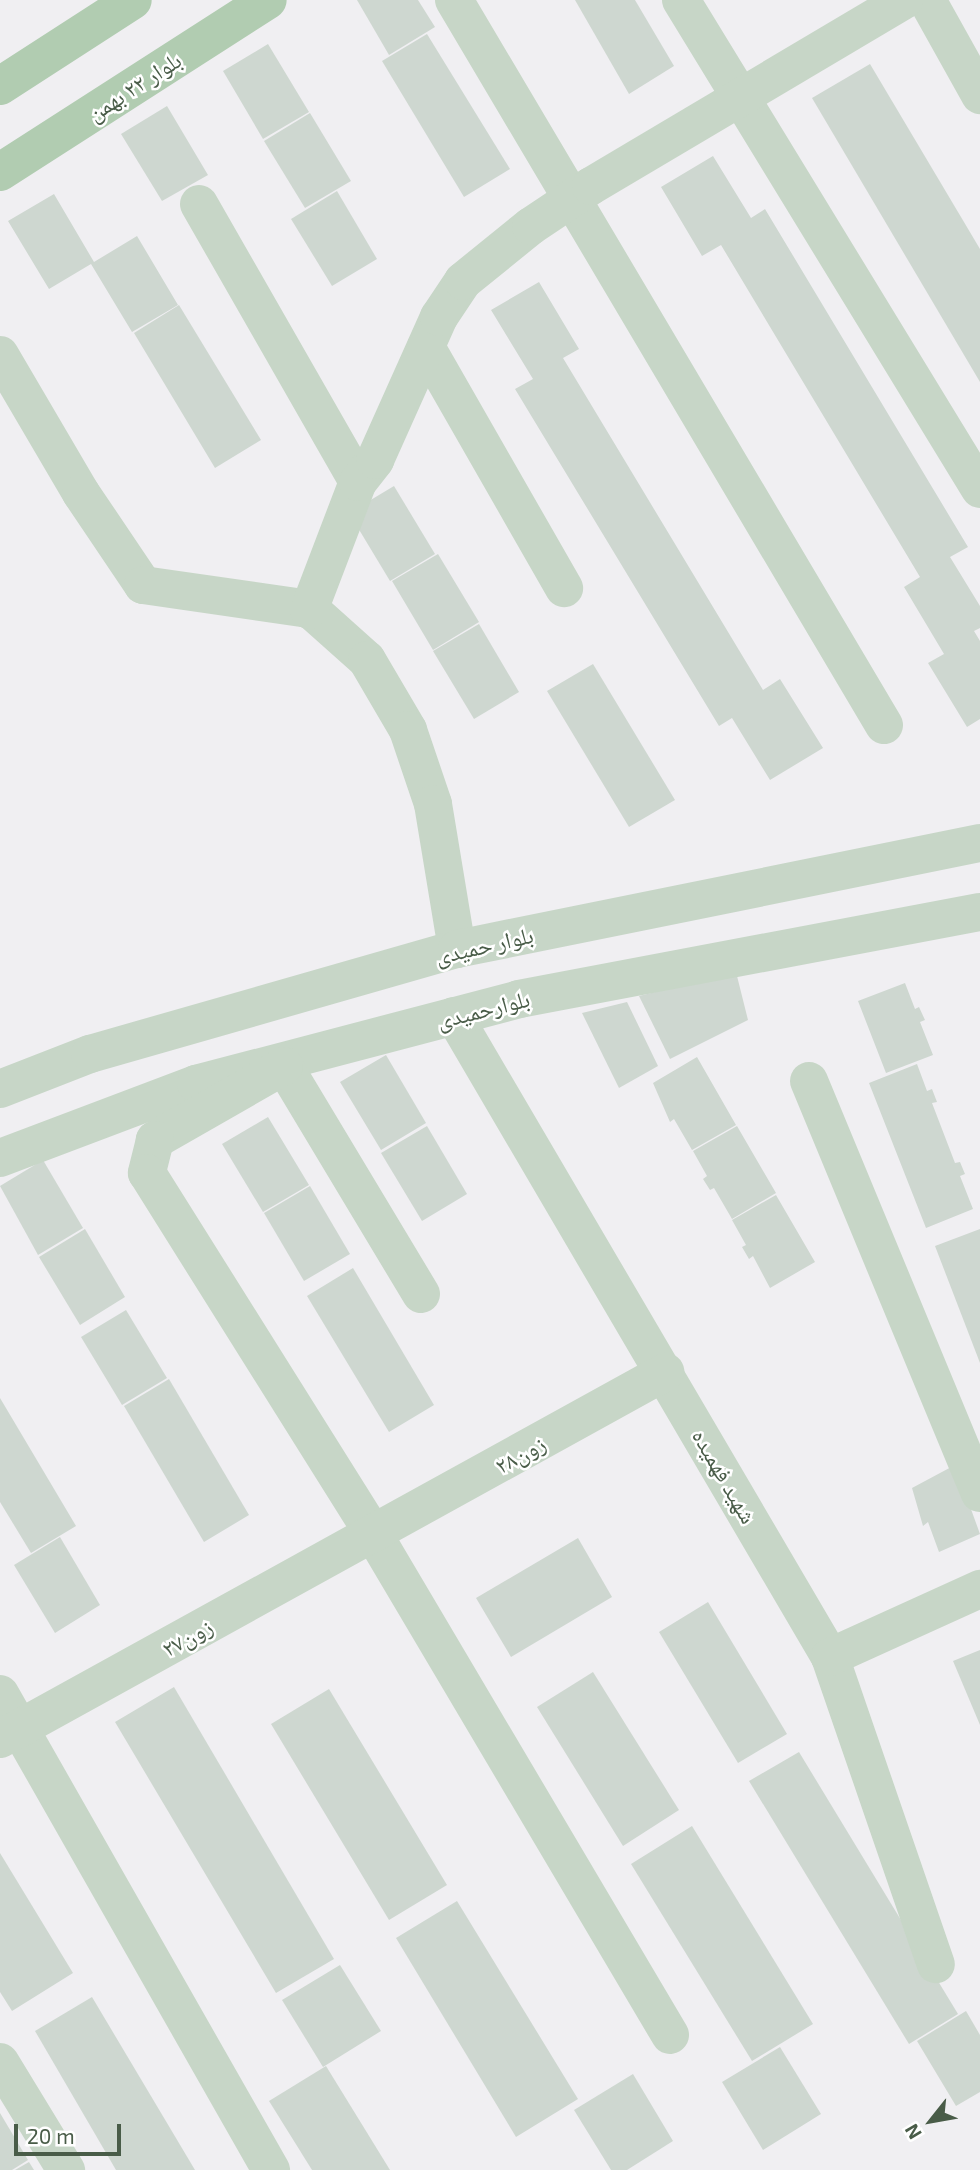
<!DOCTYPE html>
<html>
<head>
<meta charset="utf-8">
<style>
  body { margin:0 }
  #map { position:relative; width:980px; height:2170px; overflow:hidden; background:#f0eff2; font-family:"Exo 2","Noto Naskh Arabic",sans-serif }
  div>[style] { position:absolute }
  [style*='--x'] { left:calc(var(--x)*1px); top:calc(var(--y)*1px); width:calc(var(--w)*1px); rotate:calc(var(--a)*1deg) }
  .building>* { inset:0; background:#ced7d0 }
  .minor>* { height:38px; margin:-19px; padding:0 19px; transform-origin:19px; border-radius:19px; background:#c7d6c7 }
  .major>* { height:38px; margin:-19px; padding:0 19px; transform-origin:19px; border-radius:19px; background:#b1ccb1 }
  span { translate:-50% -50%; white-space:nowrap; text-align:center; line-height:1.15; -webkit-text-stroke:5px #fff; paint-order:stroke }
  .street-label { font-size:23px; color:#495c48 }
  .north { position:absolute; left:896px; top:2086px; width:70px; height:70px; -webkit-text-stroke:5px #fff; paint-order:stroke; rotate:239deg; font-size:19px; font-weight:700; line-height:28px; text-align:center; color:#495c48 }
  .north::after { content:''; display:block; margin:auto; width:24px; height:32px; background:#495c48; clip-path:polygon(50% 0,100% 100%,50% 72%,0 100%) }
  .scale { position:absolute; left:14px; top:2124px; width:107px; height:32px; box-sizing:border-box; border:4px solid #495c48; border-top:0; padding-left:9px; font-size:21px; line-height:24px; white-space:nowrap; color:#495c48; -webkit-text-stroke:5px #fff; paint-order:stroke }
</style>
</head>
<body>
<div id="map">
  <div class="building">
    <i style="clip-path:polygon(357px 0,418px 0,435px 27px,389px 55px)"></i>
    <i style="clip-path:polygon(575px 0,635px 0,674px 66px,629px 94px)"></i>
    <i style="clip-path:polygon(427px 34px,510px 169px,464px 197px,382px 61px)"></i>
    <i style="clip-path:polygon(268px 44px,309px 112px,263px 139px,223px 71px)"></i>
    <i style="clip-path:polygon(870px 64px,980px 249px,980px 382px,812px 98px)"></i>
    <i style="clip-path:polygon(167px 106px,208px 175px,162px 201px,121px 134px)"></i>
    <i style="clip-path:polygon(310px 113px,351px 181px,305px 208px,264px 141px)"></i>
    <i style="clip-path:polygon(713px 156px,751px 218px,765px 209px,968px 547px,950px 557px,980px 606px,980px 628px,974px 631px,980px 641px,980px 719px,967px 727px,928px 663px,944px 654px,904px 587px,920px 577px,721px 245px,702px 256px,661px 187px)"></i>
    <i style="clip-path:polygon(337px 191px,377px 259px,332px 286px,291px 219px)"></i>
    <i style="clip-path:polygon(54px 194px,94px 262px,137px 236px,178px 305px,132px 332px,91px 264px,49px 289px,8px 221px)"></i>
    <i style="clip-path:polygon(539px 282px,579px 349px,563px 358px,763px 690px,780px 679px,823px 748px,770px 780px,732px 718px,719px 726px,515px 389px,533px 379px,491px 310px)"></i>
    <i style="clip-path:polygon(179px 305px,261px 440px,215px 468px,134px 333px)"></i>
    <i style="clip-path:polygon(394px 486px,435px 554px,390px 581px,349px 513px)"></i>
    <i style="clip-path:polygon(438px 554px,479px 622px,433px 650px,392px 581px)"></i>
    <i style="clip-path:polygon(479px 624px,519px 692px,474px 719px,433px 651px)"></i>
    <i style="clip-path:polygon(593px 664px,675px 800px,629px 827px,547px 691px)"></i>
    <i style="clip-path:polygon(736px 972px,748px 1020px,670px 1059px,639px 996px)"></i>
    <i style="clip-path:polygon(905px 983px,915px 1009px,919px 1007px,925px 1020px,920px 1022px,933px 1055px,886px 1073px,858px 1001px)"></i>
    <i style="clip-path:polygon(627px 1002px,658px 1066px,619px 1088px,582px 1013px)"></i>
    <i style="clip-path:polygon(386px 1055px,426px 1123px,381px 1150px,340px 1082px)"></i>
    <i style="clip-path:polygon(697px 1057px,736px 1125px,692px 1150px,674px 1119px,670px 1122px,653px 1083px)"></i>
    <i style="clip-path:polygon(917px 1064px,927px 1091px,932px 1089px,937px 1102px,932px 1103px,955px 1163px,960px 1162px,965px 1174px,960px 1176px,973px 1209px,926px 1228px,869px 1083px)"></i>
    <i style="clip-path:polygon(268px 1117px,309px 1185px,263px 1212px,222px 1144px)"></i>
    <i style="clip-path:polygon(427px 1126px,467px 1194px,422px 1221px,381px 1153px)"></i>
    <i style="clip-path:polygon(737px 1126px,776px 1193px,732px 1219px,714px 1188px,710px 1190px,703px 1179px,707px 1176px,693px 1151px)"></i>
    <i style="clip-path:polygon(43px 1160px,83px 1228px,38px 1255px,0 1186px)"></i>
    <i style="clip-path:polygon(310px 1186px,350px 1254px,304px 1281px,264px 1213px)"></i>
    <i style="clip-path:polygon(776px 1195px,815px 1262px,770px 1288px,753px 1256px,749px 1259px,742px 1247px,746px 1245px,732px 1220px)"></i>
    <i style="clip-path:polygon(85px 1229px,125px 1297px,80px 1325px,39px 1257px)"></i>
    <i style="clip-path:polygon(980px 1229px,980px 1363px,935px 1246px)"></i>
    <i style="clip-path:polygon(353px 1268px,434px 1405px,389px 1432px,307px 1296px)"></i>
    <i style="clip-path:polygon(126px 1310px,167px 1378px,122px 1405px,81px 1337px)"></i>
    <i style="clip-path:polygon(169px 1379px,249px 1515px,204px 1542px,124px 1406px)"></i>
    <i style="clip-path:polygon(0 1398px,76px 1526px,31px 1553px,0 1502px)"></i>
    <i style="clip-path:polygon(955px 1465px,980px 1534px,939px 1552px,928px 1522px,923px 1526px,912px 1488px)"></i>
    <i style="clip-path:polygon(60px 1537px,100px 1605px,55px 1633px,14px 1565px)"></i>
    <i style="clip-path:polygon(578px 1538px,612px 1597px,511px 1657px,476px 1598px)"></i>
    <i style="clip-path:polygon(708px 1602px,787px 1734px,738px 1763px,659px 1632px)"></i>
    <i style="clip-path:polygon(980px 1650px,980px 1725px,953px 1661px)"></i>
    <i style="clip-path:polygon(593px 1672px,679px 1810px,623px 1846px,537px 1707px)"></i>
    <i style="clip-path:polygon(174px 1687px,334px 1959px,276px 1993px,115px 1722px)"></i>
    <i style="clip-path:polygon(329px 1689px,447px 1885px,389px 1920px,271px 1724px)"></i>
    <i style="clip-path:polygon(799px 1752px,958px 2014px,909px 2044px,749px 1781px)"></i>
    <i style="clip-path:polygon(692px 1826px,813px 2024px,752px 2061px,631px 1864px)"></i>
    <i style="clip-path:polygon(0 1853px,73px 1973px,12px 2011px,0 1992px)"></i>
    <i style="clip-path:polygon(457px 1901px,578px 2099px,516px 2137px,396px 1938px)"></i>
    <i style="clip-path:polygon(340px 1965px,381px 2031px,323px 2067px,282px 2000px)"></i>
    <i style="clip-path:polygon(92px 1997px,195px 2170px,116px 2170px,35px 2031px)"></i>
    <i style="clip-path:polygon(966px 2011px,980px 2035px,980px 2092px,956px 2106px,917px 2041px)"></i>
    <i style="clip-path:polygon(780px 2047px,821px 2114px,763px 2150px,722px 2082px)"></i>
    <i style="clip-path:polygon(326px 2066px,390px 2170px,312px 2170px,269px 2101px)"></i>
    <i style="clip-path:polygon(633px 2074px,673px 2141px,627px 2170px,611px 2170px,574px 2110px)"></i>
    <i style="clip-path:polygon(0 2113px,28px 2160px,12px 2170px,0 2170px)"></i>
    <i style="clip-path:polygon(29px 2162px,34px 2170px,15px 2170px)"></i>
  </div>
  <div class="minor">
    <i style="--x:454;--y:0;--w:843;--a:59.33"></i>
    <i style="--x:681;--y:0;--w:573;--a:58.56"></i>
    <i style="--x:927;--y:0;--w:109;--a:60.8"></i>
    <i style="--x:199;--y:204;--w:320;--a:60.2"></i>
    <i style="--x:426;--y:347;--w:278;--a:60.2"></i>
    <i style="--x:0;--y:355;--w:160;--a:59.6"></i>
    <i style="--x:81;--y:493;--w:111;--a:56"></i>
    <i style="--x:143;--y:585;--w:169;--a:8.2"></i>
    <i style="--x:310;--y:609;--w:76;--a:41.8"></i>
    <i style="--x:367;--y:660;--w:81;--a:59.6"></i>
    <i style="--x:408;--y:730;--w:78;--a:71.3"></i>
    <i style="--x:433;--y:804;--w:147;--a:80.6"></i>
    <i style="--x:309;--y:610;--w:137;--a:-69.1"></i>
    <i style="--x:358;--y:482;--w:28;--a:-52"></i>
    <i style="--x:375;--y:460;--w:157;--a:-65.9"></i>
    <i style="--x:439;--y:317;--w:43;--a:-56.3"></i>
    <i style="--x:463;--y:281;--w:87;--a:-39"></i>
    <i style="--x:531;--y:226;--w:72;--a:-33.7"></i>
    <i style="--x:591;--y:186;--w:364;--a:-30.7"></i>
    <i style="--x:454;--y:1016;--w:743;--a:59.6"></i>
    <i style="--x:830;--y:1657;--w:325;--a:71"></i>
    <i style="--x:809;--y:1081;--w:446;--a:67.5"></i>
    <i style="--x:0;--y:1089;--w:97;--a:-21.3"></i>
    <i style="--x:90;--y:1054;--w:382;--a:-16"></i>
    <i style="--x:457;--y:949;--w:534;--a:-11.46"></i>
    <i style="--x:0;--y:1158;--w:210;--a:-20.7"></i>
    <i style="--x:196;--y:1084;--w:334;--a:-14.7"></i>
    <i style="--x:519;--y:999;--w:469;--a:-10.7"></i>
    <i style="--x:421;--y:1294;--w:266;--a:-121"></i>
    <i style="--x:284;--y:1066;--w:149;--a:150.2"></i>
    <i style="--x:155;--y:1140;--w:34;--a:104"></i>
    <i style="--x:147;--y:1173;--w:427;--a:57.9"></i>
    <i style="--x:374;--y:1535;--w:581;--a:59.37"></i>
    <i style="--x:830;--y:1657;--w:165;--a:-24.4"></i>
    <i style="--x:0;--y:1694;--w:548;--a:60.35"></i>
    <i style="--x:0;--y:1739;--w:760;--a:-28.89"></i>
    <i style="--x:0;--y:2062;--w:127;--a:58.6"></i>
  </div>
  <div class="major">
    <i style="--x:0;--y:86;--w:158;--a:-32.9"></i>
    <i style="--x:0;--y:172;--w:318;--a:-32.7"></i>
  </div>
  <div class="street-label">
    <span style="left:134px;top:86px;rotate:-33deg">بلوار ۲۲ بهمن</span>
    <span style="left:484px;top:945px;rotate:-13deg">بلوار حمیدی</span>
    <span style="left:483px;top:1009px;rotate:-14deg">بلوارحمیدی</span>
    <span style="left:520px;top:1454px;rotate:-29deg">زون۲۸</span>
    <span style="left:725px;top:1476px;rotate:60deg">شهید فهمیده</span>
    <span style="left:187px;top:1637px;rotate:-29deg">زون۲۷</span>
  </div>
  <div class="north">N</div>
  <div class="scale">20 m</div>
</div>
</body>
</html>
